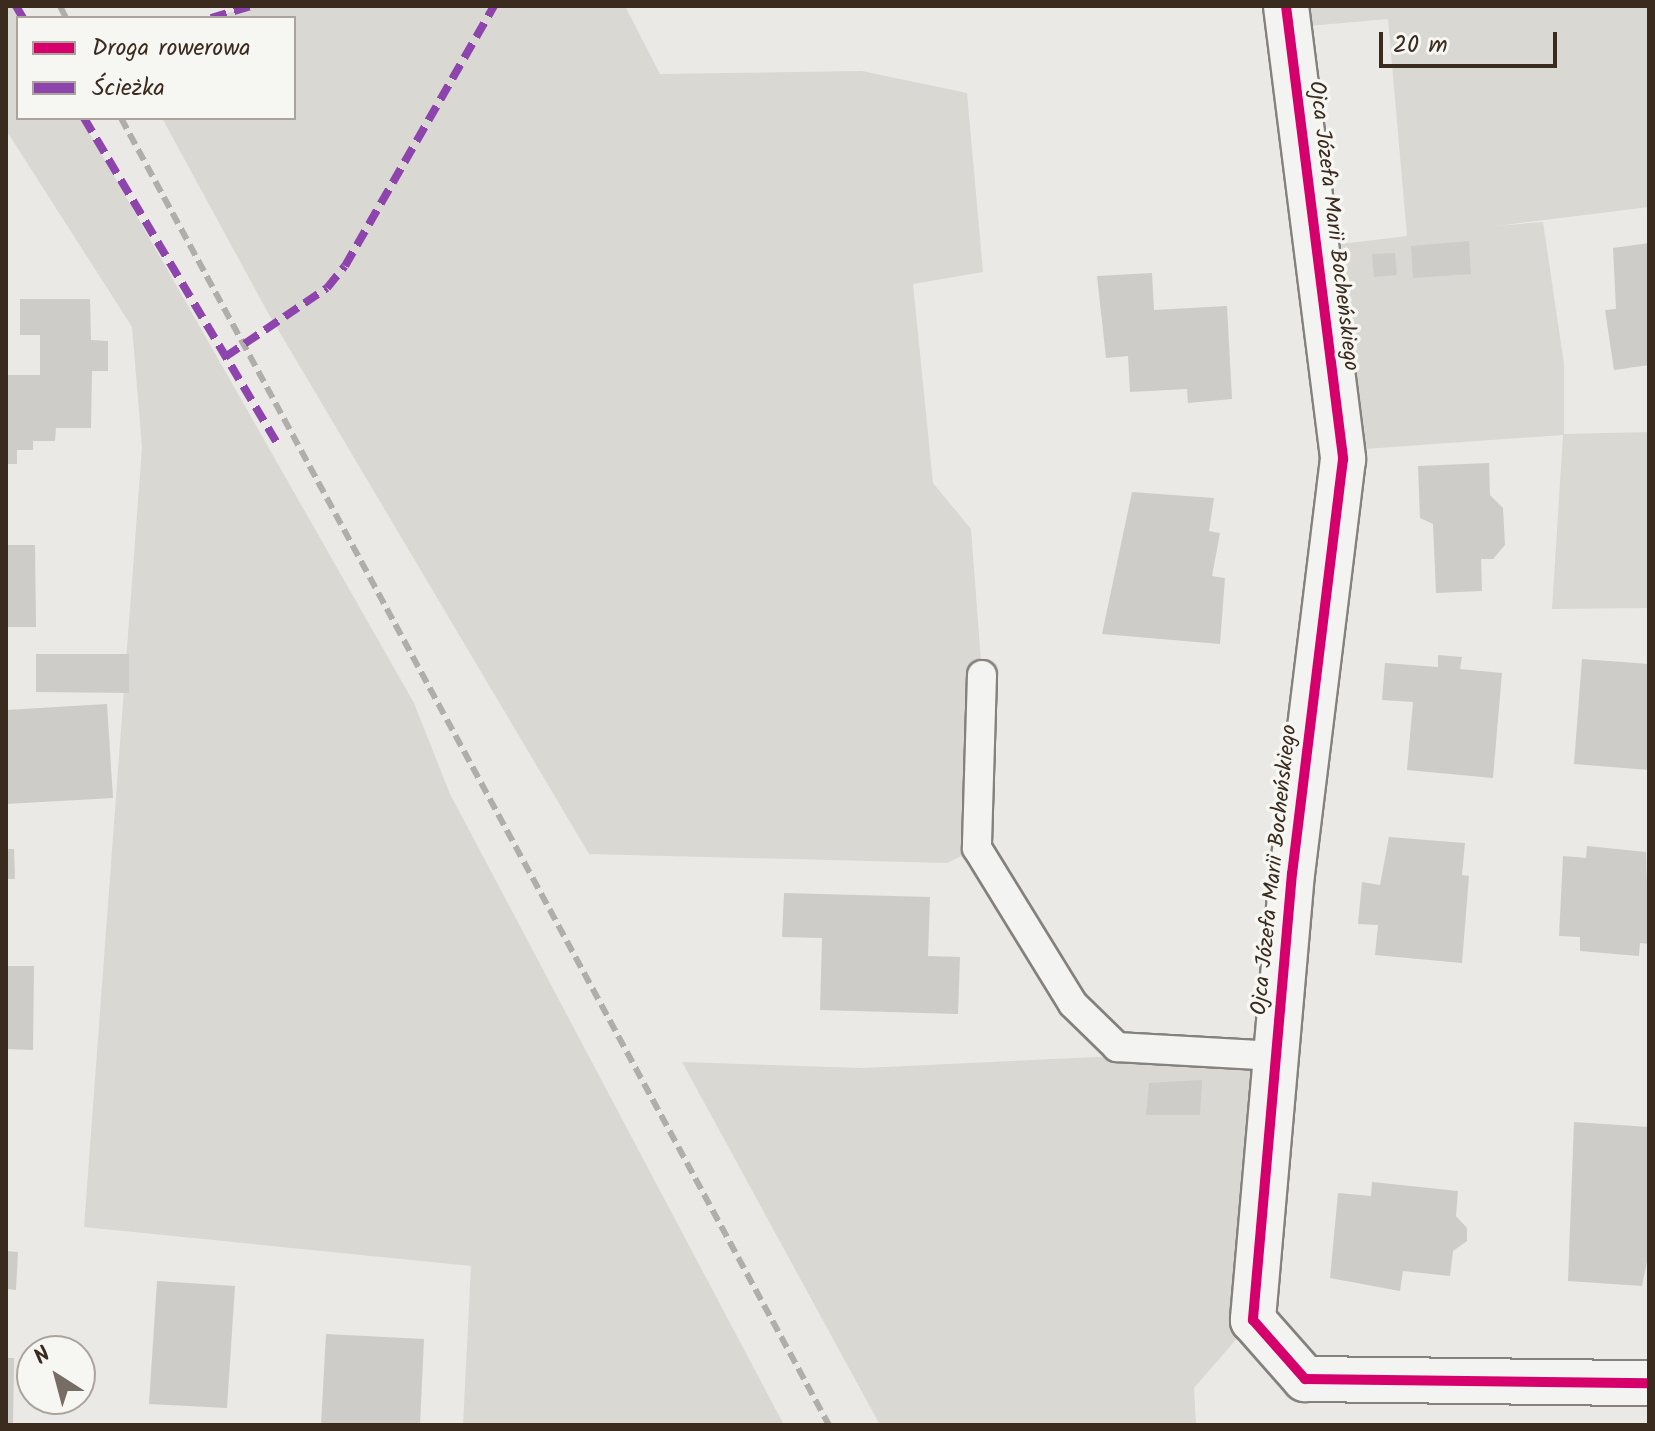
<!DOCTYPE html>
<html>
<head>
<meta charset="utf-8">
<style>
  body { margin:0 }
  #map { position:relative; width:1655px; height:1431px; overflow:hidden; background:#eae9e6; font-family:Kalam,sans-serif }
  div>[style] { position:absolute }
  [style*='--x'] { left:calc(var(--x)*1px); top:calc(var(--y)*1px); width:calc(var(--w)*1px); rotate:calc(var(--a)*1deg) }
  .green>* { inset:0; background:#dad8d3 }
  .building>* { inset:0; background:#cdccc9 }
  .roads { filter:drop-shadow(2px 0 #85817d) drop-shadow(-2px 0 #85817d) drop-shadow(0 2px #85817d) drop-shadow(0 -2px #85817d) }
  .lane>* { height:28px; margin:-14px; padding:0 14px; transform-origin:14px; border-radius:14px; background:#f3f3f1 }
  .street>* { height:44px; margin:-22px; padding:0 22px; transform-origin:22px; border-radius:22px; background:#f3f3f1 }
  .rail>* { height:6px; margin-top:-3px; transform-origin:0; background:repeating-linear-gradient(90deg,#b0aeac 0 12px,transparent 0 18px) }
  .quiet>* { height:8px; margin-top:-4px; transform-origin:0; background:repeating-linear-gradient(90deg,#8e44ad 0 16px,transparent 0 24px) }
  .cycleway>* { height:10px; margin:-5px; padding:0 5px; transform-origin:5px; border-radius:5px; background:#d6006c }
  span { translate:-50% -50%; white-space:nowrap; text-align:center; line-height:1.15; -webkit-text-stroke:7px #f6f6f2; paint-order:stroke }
  .street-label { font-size:22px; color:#3b2a1e }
  .frame { position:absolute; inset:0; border:8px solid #3b2a1e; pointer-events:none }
  .legend { position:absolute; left:16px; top:16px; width:280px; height:104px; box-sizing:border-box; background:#f6f6f2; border:2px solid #aba49d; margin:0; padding:10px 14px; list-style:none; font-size:24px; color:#3b2a1e }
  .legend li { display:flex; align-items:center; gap:16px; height:40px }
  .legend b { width:40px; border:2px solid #aba49d }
  .north { position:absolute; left:16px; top:1335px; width:80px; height:80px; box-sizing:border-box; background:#f6f6f2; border:2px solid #aba49d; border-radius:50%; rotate:324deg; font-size:22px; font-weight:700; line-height:32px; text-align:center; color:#3b2a1e }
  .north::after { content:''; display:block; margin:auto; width:28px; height:36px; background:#786d64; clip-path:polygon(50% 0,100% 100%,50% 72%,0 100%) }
  .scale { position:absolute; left:1379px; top:32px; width:178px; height:36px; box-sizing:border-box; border:4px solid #3b2a1e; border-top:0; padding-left:10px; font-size:24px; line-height:28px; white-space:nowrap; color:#3b2a1e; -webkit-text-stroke:6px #f6f6f2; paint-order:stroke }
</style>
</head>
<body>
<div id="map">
  <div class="green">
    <i style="clip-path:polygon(6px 6px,16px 6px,23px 18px,18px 18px,18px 118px,81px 118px,414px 703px,450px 794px,784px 1425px,463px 1425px,471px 1266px,84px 1227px,142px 447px,132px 327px,6px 130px)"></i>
    <i style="clip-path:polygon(251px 6px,625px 6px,660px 74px,862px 71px,967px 93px,983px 272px,913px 284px,933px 483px,971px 529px,982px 675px,977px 848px,947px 863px,589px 854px,267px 311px,162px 118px,294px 118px,294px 18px,211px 18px)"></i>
    <i style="clip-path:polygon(1308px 6px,1649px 6px,1649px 207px,1496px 226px,1543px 222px,1564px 364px,1564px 434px,1649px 432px,1649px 608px,1552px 609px,1563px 435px,1365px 449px,1341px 244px,1407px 236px,1388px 19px,1309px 26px)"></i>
    <i style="clip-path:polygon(1202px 1052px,1276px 1056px,1253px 1320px,1194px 1388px,1196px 1425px,880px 1425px,682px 1062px,863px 1068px)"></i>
  </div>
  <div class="building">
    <i style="clip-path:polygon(1469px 241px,1471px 274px,1413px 278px,1411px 246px)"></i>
    <i style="clip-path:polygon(1649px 243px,1649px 365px,1614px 370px,1605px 310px,1616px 309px,1613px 248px)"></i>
    <i style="clip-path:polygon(1395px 253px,1397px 275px,1374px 277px,1372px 254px)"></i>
    <i style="clip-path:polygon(1152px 273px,1154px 310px,1227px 306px,1232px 399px,1188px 403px,1187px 389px,1130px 392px,1128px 356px,1106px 358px,1097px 276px)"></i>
    <i style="clip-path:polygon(20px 299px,90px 299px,91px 340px,108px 341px,108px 371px,92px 371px,91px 428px,56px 428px,55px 441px,33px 441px,33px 450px,17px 450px,17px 464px,6px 464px,6px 375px,40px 375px,40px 335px,20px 335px)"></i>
    <i style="clip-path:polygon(1489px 463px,1490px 495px,1503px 508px,1505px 545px,1493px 559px,1481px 559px,1482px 591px,1436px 593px,1433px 524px,1420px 518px,1418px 466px)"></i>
    <i style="clip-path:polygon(1132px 492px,1214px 498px,1209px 531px,1220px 533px,1212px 576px,1225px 578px,1220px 644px,1102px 634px)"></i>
    <i style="clip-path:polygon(6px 545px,35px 545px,36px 627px,6px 627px)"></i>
    <i style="clip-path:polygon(36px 654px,129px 654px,129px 693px,36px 692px)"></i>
    <i style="clip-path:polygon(1438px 655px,1462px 657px,1460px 669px,1502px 673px,1493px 778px,1407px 770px,1413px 702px,1382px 700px,1385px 663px,1438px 667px)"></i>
    <i style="clip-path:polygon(1582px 659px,1649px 664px,1649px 770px,1574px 764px)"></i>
    <i style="clip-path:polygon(107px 704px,113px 798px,6px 804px,6px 710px)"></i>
    <i style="clip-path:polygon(1389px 837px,1465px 843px,1462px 875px,1469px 876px,1462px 963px,1375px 955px,1378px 925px,1358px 924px,1362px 882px,1380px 885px)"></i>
    <i style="clip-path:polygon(1587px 846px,1646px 852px,1649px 944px,1640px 943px,1639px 956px,1580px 951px,1580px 937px,1559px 936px,1563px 856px,1586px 858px)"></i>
    <i style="clip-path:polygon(6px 849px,14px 849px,15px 879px,6px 879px)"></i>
    <i style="clip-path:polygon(784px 893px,930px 897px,928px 956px,960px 957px,958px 1014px,820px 1010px,822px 938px,782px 937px)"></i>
    <i style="clip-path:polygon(6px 966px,34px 966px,33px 1050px,6px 1049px)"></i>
    <i style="clip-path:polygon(1202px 1080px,1200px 1115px,1146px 1115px,1149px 1083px)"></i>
    <i style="clip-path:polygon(1574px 1122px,1649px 1127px,1649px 1252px,1642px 1286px,1568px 1281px)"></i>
    <i style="clip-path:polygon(1372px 1182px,1458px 1191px,1456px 1216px,1467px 1228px,1467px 1241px,1453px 1251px,1450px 1276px,1403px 1271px,1400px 1291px,1330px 1278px,1338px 1193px,1371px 1196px)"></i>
    <i style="clip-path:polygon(6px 1251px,18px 1252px,16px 1290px,6px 1289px)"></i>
    <i style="clip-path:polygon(157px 1281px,235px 1286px,227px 1408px,149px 1404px)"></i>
    <i style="clip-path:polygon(326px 1334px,424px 1339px,420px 1425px,321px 1425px)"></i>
    <i style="clip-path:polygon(6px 1358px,14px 1358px,13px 1425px,6px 1425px)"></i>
  </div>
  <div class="roads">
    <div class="lane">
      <i style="--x:982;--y:675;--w:173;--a:91.7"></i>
      <i style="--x:977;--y:848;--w:183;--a:58.4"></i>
      <i style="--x:1073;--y:1004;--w:62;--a:44.3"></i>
      <i style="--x:1117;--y:1047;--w:159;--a:3.2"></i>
    </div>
    <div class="street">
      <i style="--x:1286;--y:6;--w:457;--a:82.8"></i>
      <i style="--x:1343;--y:459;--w:417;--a:97"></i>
      <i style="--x:1292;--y:873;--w:449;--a:95"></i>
      <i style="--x:1253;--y:1320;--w:79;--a:48.6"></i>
      <i style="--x:1305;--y:1379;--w:344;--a:0.7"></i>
    </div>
  </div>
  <div class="rail">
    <i style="--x:60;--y:6;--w:13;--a:63"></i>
    <i style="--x:121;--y:118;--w:1486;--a:61.56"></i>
  </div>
  <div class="quiet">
    <i style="--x:16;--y:6;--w:14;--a:60"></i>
    <i style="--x:211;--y:18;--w:42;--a:-16.7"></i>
    <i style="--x:84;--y:118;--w:380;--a:59.3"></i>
    <i style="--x:225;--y:357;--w:123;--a:-34.1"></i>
    <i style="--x:327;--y:288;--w:28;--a:-51"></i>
    <i style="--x:345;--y:266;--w:300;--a:-60.2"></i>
  </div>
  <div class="cycleway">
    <i style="--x:1286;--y:6;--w:457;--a:82.8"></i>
    <i style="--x:1343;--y:459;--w:417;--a:97"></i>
    <i style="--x:1292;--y:873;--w:449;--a:95"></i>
    <i style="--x:1253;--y:1320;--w:79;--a:48.6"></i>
    <i style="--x:1305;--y:1379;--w:344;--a:0.7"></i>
  </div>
  <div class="street-label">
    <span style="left:1333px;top:226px;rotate:83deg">Ojca Józefa Marii Bocheńskiego</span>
    <span style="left:1275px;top:870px;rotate:-84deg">Ojca Józefa Marii Bocheńskiego</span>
  </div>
  <div class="frame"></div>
  <ul class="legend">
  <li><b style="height:10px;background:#d6006c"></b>Droga rowerowa</li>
  <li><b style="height:10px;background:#8e44ad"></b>Ścieżka</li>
  </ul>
  <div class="north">N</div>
  <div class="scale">20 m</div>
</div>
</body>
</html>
